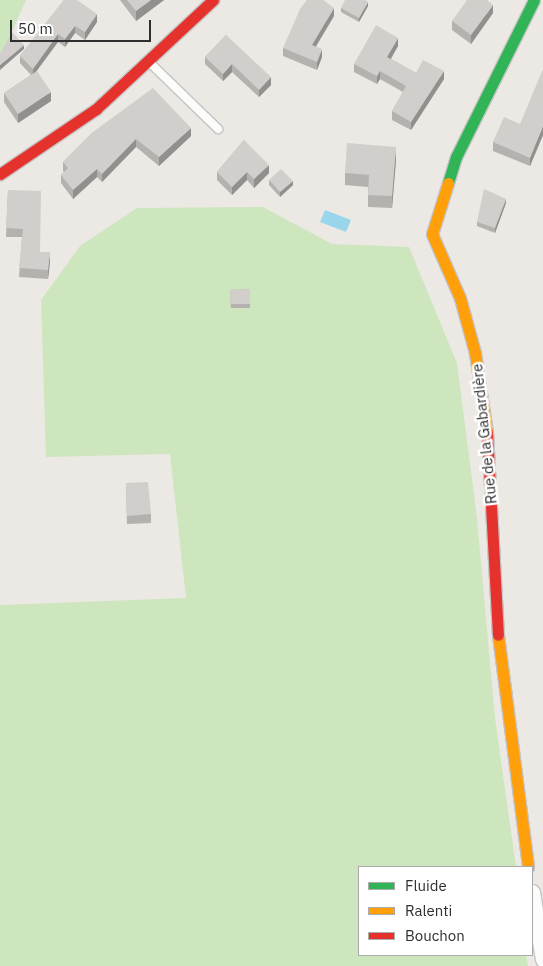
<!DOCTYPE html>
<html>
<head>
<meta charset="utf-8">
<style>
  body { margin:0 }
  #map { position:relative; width:543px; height:966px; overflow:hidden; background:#ece8e4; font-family:"IBM Plex Sans",sans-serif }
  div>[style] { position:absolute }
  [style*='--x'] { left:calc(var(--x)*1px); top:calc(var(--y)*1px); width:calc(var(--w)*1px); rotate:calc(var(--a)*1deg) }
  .green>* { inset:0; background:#cee6be }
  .water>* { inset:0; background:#99d6ec }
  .roads { filter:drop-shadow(1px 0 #c5c4c5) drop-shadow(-1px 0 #c5c4c5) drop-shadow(0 1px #c5c4c5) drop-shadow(0 -1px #c5c4c5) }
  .lane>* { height:8px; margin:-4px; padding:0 4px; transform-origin:4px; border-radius:4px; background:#fcfcfb }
  .street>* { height:15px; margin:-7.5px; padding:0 7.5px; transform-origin:7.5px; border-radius:7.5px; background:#fcfcfb }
  .fast>* { height:11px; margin:-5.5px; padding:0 5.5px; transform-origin:5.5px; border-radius:5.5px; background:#30b455 }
  .slow>* { height:11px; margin:-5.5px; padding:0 5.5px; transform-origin:5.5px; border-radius:5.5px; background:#ff9f0a }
  .jam>* { height:11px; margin:-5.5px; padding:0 5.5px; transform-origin:5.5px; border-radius:5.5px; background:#e5322d }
  .wall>* { inset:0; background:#b4b1af }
  .shaded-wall>* { inset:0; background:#92908e }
  .building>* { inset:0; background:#d1cecb }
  span { translate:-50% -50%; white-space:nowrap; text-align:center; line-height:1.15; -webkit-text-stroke:5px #fff; paint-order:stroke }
  .street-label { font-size:15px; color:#2e2e2e }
  .legend { position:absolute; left:358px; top:866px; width:175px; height:90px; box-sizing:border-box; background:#fff; border:1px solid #ababab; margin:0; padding:6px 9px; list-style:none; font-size:15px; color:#2e2e2e }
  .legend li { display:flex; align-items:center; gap:10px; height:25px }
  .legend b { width:25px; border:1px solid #ababab }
  .scale { position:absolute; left:10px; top:20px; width:141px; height:22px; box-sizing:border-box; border:2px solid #2e2e2e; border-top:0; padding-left:6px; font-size:15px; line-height:18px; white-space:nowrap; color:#2e2e2e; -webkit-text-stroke:4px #fff; paint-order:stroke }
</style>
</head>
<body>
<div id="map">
  <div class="green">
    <i style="clip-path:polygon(0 0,26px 0,0 58px)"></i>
    <i style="clip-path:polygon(263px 207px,332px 244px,409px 247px,457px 363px,477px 518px,495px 718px,516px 867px,359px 867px,359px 955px,526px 955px,528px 966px,0 966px,0 605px,186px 598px,170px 454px,46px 457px,41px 300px,80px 246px,137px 208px)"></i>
  </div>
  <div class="water">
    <i style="clip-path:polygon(325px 210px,351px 220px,346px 232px,320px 222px)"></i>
  </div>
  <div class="roads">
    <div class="lane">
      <i style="--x:150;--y:63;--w:95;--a:44.1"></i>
    </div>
    <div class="street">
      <i style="--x:532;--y:892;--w:68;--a:80.7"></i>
    </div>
    <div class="fast">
      <i style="--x:448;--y:183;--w:27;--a:-73"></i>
      <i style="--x:456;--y:157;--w:175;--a:-63.6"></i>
    </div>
    <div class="slow">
      <i style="--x:448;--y:183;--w:53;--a:107.4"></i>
      <i style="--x:432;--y:234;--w:70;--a:66.4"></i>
      <i style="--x:460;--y:298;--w:57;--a:74.7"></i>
      <i style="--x:475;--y:353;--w:80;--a:81.4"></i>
      <i style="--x:498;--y:635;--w:234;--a:82.6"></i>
    </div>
    <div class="jam">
      <i style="--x:0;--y:174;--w:116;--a:-34.1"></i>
      <i style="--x:96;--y:109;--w:160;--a:-43"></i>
      <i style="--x:487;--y:432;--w:203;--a:86.9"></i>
    </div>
  </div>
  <div class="wall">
    <i style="clip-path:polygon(64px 0,97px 22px,85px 40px,75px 33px,65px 47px,58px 42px,36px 71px,51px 101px,18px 123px,4px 102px,4px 93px,31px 75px,20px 63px,20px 56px)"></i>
    <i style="clip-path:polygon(120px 0,164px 0,136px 21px)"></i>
    <i style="clip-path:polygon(368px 6px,359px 22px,341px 12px,341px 8px)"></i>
    <i style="clip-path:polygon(493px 13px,471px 44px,452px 30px,452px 21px)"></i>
    <i style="clip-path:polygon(334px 16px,316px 46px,322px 57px,317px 70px,283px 56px,283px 48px)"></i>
    <i style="clip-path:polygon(226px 35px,271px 85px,259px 97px,232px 72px,223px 81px,205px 64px,205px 57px)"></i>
    <i style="clip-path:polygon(398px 46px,391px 59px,416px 73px,444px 79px,411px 130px,392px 120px,392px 111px,403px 92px,380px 79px,377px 84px,354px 72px,354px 64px)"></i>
    <i style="clip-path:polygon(93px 132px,191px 136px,159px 166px,136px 147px,102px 182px,97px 177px,73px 199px,61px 183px,61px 175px,64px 172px,63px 171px,63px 162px)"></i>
    <i style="clip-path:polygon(543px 135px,530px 166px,493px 151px,493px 142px)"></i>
    <i style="clip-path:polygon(244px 140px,269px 173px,254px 188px,247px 180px,232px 195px,217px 180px,217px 172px)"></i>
    <i style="clip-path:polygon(396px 160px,392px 208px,368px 207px,368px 187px,345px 185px,345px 173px)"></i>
    <i style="clip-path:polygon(269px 180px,293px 185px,280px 197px,269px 185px)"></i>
    <i style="clip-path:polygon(8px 190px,40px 252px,50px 261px,48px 279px,19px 277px,22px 237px,6px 237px)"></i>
    <i style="clip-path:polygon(506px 203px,495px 233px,477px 226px,477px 222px)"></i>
    <i style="clip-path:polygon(250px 289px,250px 308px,231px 308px,230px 290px)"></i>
    <i style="clip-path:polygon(126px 483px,151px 514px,151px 523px,127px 524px)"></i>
  </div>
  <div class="shaded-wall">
    <i style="clip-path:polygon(151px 0,164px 0,136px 21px,136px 11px)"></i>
    <i style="clip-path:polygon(368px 2px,368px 6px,359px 22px,359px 18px)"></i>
    <i style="clip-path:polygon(493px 5px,493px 13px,471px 44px,471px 35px)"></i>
    <i style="clip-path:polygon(334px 8px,334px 16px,312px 53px,312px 45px)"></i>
    <i style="clip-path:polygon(97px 14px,97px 22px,85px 40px,85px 32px)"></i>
    <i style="clip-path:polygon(75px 26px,75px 33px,65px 47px,65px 39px)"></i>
    <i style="clip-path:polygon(58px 34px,58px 42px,33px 76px,33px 69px)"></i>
    <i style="clip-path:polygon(398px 38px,398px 46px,387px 65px,387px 57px)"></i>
    <i style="clip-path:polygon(24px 45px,24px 49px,0 70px,0 65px)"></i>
    <i style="clip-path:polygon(322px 49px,322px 57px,317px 70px,317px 62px)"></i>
    <i style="clip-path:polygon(232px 64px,232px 72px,223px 81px,223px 74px)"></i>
    <i style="clip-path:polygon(380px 71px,380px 79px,377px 84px,377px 76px)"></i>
    <i style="clip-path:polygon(444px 71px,444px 79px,411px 130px,411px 122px)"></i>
    <i style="clip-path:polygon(271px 77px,271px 85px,259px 97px,259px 90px)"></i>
    <i style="clip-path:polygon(51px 92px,51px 101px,18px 123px,18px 114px)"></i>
    <i style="clip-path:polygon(543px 126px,543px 135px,530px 166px,530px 158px)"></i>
    <i style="clip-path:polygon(191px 128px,191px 136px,159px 166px,159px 157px)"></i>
    <i style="clip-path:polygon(136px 139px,136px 147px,102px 182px,102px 174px)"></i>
    <i style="clip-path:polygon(396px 147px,396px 160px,392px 208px,392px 196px)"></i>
    <i style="clip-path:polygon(269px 165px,269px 173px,254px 188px,254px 179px)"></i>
    <i style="clip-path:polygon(97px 169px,97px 177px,73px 199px,73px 190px)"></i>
    <i style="clip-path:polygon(247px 172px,247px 180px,232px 195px,232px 187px)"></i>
    <i style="clip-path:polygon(293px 181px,293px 185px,280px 197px,280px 192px)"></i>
    <i style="clip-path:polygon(506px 199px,506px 203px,495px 233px,495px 228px)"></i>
    <i style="clip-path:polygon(50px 252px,50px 261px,48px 279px,48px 270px)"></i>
  </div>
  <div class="building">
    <i style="clip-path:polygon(64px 0,77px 0,97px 14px,85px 32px,75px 26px,65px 39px,58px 34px,33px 69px,20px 56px)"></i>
    <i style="clip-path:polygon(127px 0,151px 0,136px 11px)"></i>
    <i style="clip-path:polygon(307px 0,323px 0,334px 8px,312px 45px,322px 49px,317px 62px,283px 48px,300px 9px)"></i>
    <i style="clip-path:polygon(345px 0,365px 0,368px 2px,359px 18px,341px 8px)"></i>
    <i style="clip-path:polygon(467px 0,487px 0,493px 5px,471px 35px,452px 21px)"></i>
    <i style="clip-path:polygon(376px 25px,398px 38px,387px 57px,416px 73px,423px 60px,444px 71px,411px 122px,392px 111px,406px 86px,380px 71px,377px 76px,354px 64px)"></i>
    <i style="clip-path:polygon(12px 32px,24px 45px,0 65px,0 54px)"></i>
    <i style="clip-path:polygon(226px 35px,271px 77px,259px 90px,232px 64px,223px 74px,205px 57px)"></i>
    <i style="clip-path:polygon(543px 69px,543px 126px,530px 158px,493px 142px,504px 117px,520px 124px)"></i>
    <i style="clip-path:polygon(37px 71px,51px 92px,18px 114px,4px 93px)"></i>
    <i style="clip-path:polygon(153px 88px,191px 128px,159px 157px,136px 139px,102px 174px,97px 169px,73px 190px,61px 175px,68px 168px,63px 162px,93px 132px)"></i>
    <i style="clip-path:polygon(244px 140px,269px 165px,254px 179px,247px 172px,232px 187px,217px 172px)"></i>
    <i style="clip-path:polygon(347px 143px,396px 147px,392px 196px,368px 195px,369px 175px,345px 173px)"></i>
    <i style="clip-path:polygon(281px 169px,293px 181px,280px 192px,269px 180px)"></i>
    <i style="clip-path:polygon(484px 189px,506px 199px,495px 228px,477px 222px)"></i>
    <i style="clip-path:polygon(8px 190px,41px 191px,40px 252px,50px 252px,48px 270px,19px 268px,23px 229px,6px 228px)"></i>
    <i style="clip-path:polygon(250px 289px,250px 304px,231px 304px,230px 290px)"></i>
    <i style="clip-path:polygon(148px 482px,151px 514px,127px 516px,126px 483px)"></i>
  </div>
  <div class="street-label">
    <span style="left:484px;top:434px;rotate:-96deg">Rue de la Gabardière</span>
  </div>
  <ul class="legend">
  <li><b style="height:6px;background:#30b455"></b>Fluide</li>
  <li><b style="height:6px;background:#ff9f0a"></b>Ralenti</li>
  <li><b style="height:6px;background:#e5322d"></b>Bouchon</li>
  </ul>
  <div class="scale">50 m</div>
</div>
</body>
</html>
